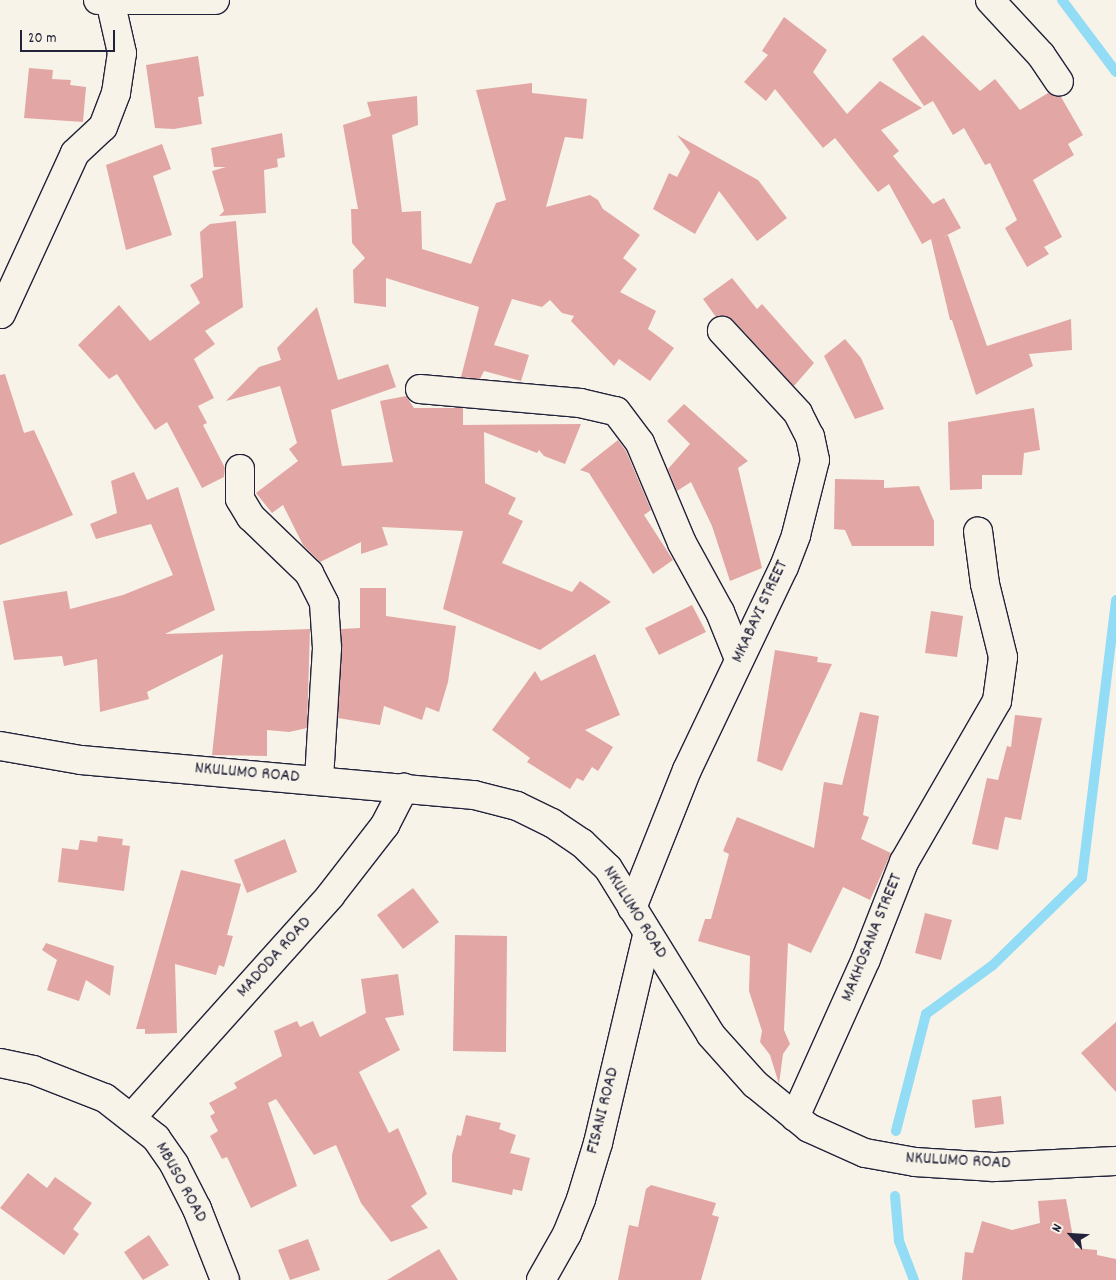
<!DOCTYPE html>
<html>
<head>
<meta charset="utf-8">
<style>
  body { margin:0 }
  #map { position:relative; width:1116px; height:1280px; overflow:hidden; background:#f7f3e8; font-family:Dekko,sans-serif }
  div>[style] { position:absolute }
  [style*='--x'] { left:calc(var(--x)*1px); top:calc(var(--y)*1px); width:calc(var(--w)*1px); rotate:calc(var(--a)*1deg) }
  .stream>* { height:10px; margin:-5px; padding:0 5px; transform-origin:5px; border-radius:5px; background:#93dcf5 }
  .building>* { inset:0; background:#e2a7a4 }
  .roads { filter:drop-shadow(1px 0 #22223b) drop-shadow(-1px 0 #22223b) drop-shadow(0 1px #22223b) drop-shadow(0 -1px #22223b) }
  .minor>* { height:28px; margin:-14px; padding:0 14px; transform-origin:14px; border-radius:14px; background:#f7f3e8 }
  .tertiary>* { height:28px; margin:-14px; padding:0 14px; transform-origin:14px; border-radius:14px; background:#f7f3e8 }
  span { translate:-50% -50%; white-space:nowrap; text-align:center; line-height:1.15; -webkit-text-stroke:4px #f7f3e8; paint-order:stroke }
  .street-label { font-size:18px; color:#22223b }
  .north { position:absolute; left:1046px; top:1210px; width:50px; height:50px; -webkit-text-stroke:4px #f7f3e8; paint-order:stroke; rotate:296deg; font-size:14px; font-weight:700; line-height:20px; text-align:center; color:#22223b }
  .north::after { content:''; display:block; margin:auto; width:18px; height:22px; background:#22223b; clip-path:polygon(50% 0,100% 100%,50% 72%,0 100%) }
  .scale { position:absolute; left:20px; top:30px; width:95px; height:22px; box-sizing:border-box; border:2px solid #22223b; border-top:0; padding-left:6px; font-size:15px; line-height:18px; white-space:nowrap; color:#22223b; -webkit-text-stroke:4px #f7f3e8; paint-order:stroke }
</style>
</head>
<body>
<div id="map">
  <div class="stream">
    <i style="--x:1062;--y:0;--w:90;--a:53.1"></i>
    <i style="--x:896;--y:1131;--w:121;--a:-75.6"></i>
    <i style="--x:926;--y:1014;--w:83;--a:-36.2"></i>
    <i style="--x:993;--y:965;--w:124;--a:-44.3"></i>
    <i style="--x:1082;--y:878;--w:280;--a:-83"></i>
    <i style="--x:895;--y:1196;--w:45;--a:84.9"></i>
    <i style="--x:899;--y:1241;--w:42;--a:69"></i>
  </div>
  <div class="building">
    <i style="clip-path:polygon(784px 17px,827px 50px,813px 72px,847px 114px,880px 81px,922px 108px,881px 130px,899px 151px,893px 156px,933px 204px,944px 198px,961px 228px,943px 237px,948px 235px,987px 346px,1071px 319px,1072px 350px,1029px 354px,1033px 366px,976px 395px,952px 320px,950px 320px,931px 239px,922px 244px,889px 184px,878px 192px,835px 138px,823px 148px,775px 89px,766px 101px,744px 82px,768px 55px,762px 51px)"></i>
    <i style="clip-path:polygon(923px 35px,980px 91px,995px 79px,1020px 110px,1048px 93px,1061px 97px,1083px 135px,1068px 144px,1074px 155px,1033px 180px,1062px 237px,1044px 247px,1049px 254px,1027px 267px,1005px 228px,1017px 220px,990px 163px,985px 165px,964px 128px,953px 135px,933px 101px,924px 106px,892px 59px)"></i>
    <i style="clip-path:polygon(198px 56px,204px 96px,198px 97px,202px 124px,174px 129px,155px 128px,146px 65px)"></i>
    <i style="clip-path:polygon(29px 68px,53px 70px,52px 79px,71px 80px,70px 85px,86px 87px,83px 122px,24px 118px)"></i>
    <i style="clip-path:polygon(532px 83px,532px 93px,587px 99px,583px 139px,565px 137px,546px 207px,590px 195px,598px 200px,603px 209px,640px 235px,623px 258px,637px 269px,620px 292px,656px 311px,648px 329px,674px 348px,650px 381px,619px 359px,614px 366px,571px 321px,574px 316px,562px 313px,550px 300px,542px 307px,512px 299px,494px 345px,529px 355px,521px 381px,484px 371px,480px 379px,461px 377px,479px 307px,386px 278px,386px 307px,354px 303px,353px 270px,365px 258px,352px 243px,351px 209px,358px 209px,343px 125px,371px 116px,367px 102px,417px 96px,418px 125px,392px 135px,402px 212px,421px 211px,422px 249px,471px 264px,496px 203px,506px 200px,476px 90px)"></i>
    <i style="clip-path:polygon(282px 133px,285px 157px,277px 159px,278px 167px,264px 170px,266px 213px,219px 216px,224px 211px,212px 171px,226px 167px,214px 167px,211px 148px)"></i>
    <i style="clip-path:polygon(677px 135px,758px 180px,787px 218px,757px 241px,719px 191px,695px 234px,653px 209px,669px 173px,677px 177px,690px 152px)"></i>
    <i style="clip-path:polygon(162px 144px,171px 169px,153px 176px,172px 235px,126px 250px,106px 165px)"></i>
    <i style="clip-path:polygon(236px 221px,243px 307px,205px 331px,215px 344px,194px 359px,214px 398px,198px 406px,207px 423px,203px 425px,225px 468px,224px 477px,202px 488px,167px 422px,155px 430px,117px 374px,109px 379px,78px 345px,119px 305px,150px 341px,200px 303px,190px 285px,203px 277px,200px 232px,210px 224px)"></i>
    <i style="clip-path:polygon(732px 278px,757px 309px,762px 304px,814px 363px,794px 386px,733px 320px,726px 316px,716px 317px,703px 299px)"></i>
    <i style="clip-path:polygon(317px 307px,338px 380px,388px 364px,396px 387px,331px 410px,342px 466px,393px 462px,380px 401px,406px 396px,414px 408px,463px 408px,463px 425px,581px 424px,565px 464px,544px 456px,539px 450px,537px 453px,484px 432px,485px 483px,516px 498px,508px 514px,523px 521px,502px 563px,572px 592px,580px 581px,611px 602px,540px 650px,443px 609px,463px 531px,382px 527px,388px 545px,361px 554px,361px 542px,320px 562px,303px 545px,283px 505px,272px 513px,256px 493px,298px 461px,289px 449px,297px 443px,280px 386px,226px 401px,259px 367px,281px 360px,277px 348px)"></i>
    <i style="clip-path:polygon(845px 339px,861px 358px,884px 409px,855px 419px,824px 356px)"></i>
    <i style="clip-path:polygon(5px 374px,24px 433px,34px 430px,73px 515px,0 545px,0 375px)"></i>
    <i style="clip-path:polygon(684px 404px,748px 461px,738px 468px,762px 568px,730px 581px,712px 526px,691px 482px,677px 491px,668px 469px,690px 444px,667px 421px)"></i>
    <i style="clip-path:polygon(1034px 408px,1040px 450px,1024px 453px,1022px 475px,982px 475px,982px 489px,950px 490px,948px 422px)"></i>
    <i style="clip-path:polygon(618px 440px,626px 451px,651px 510px,644px 515px,673px 560px,653px 574px,589px 473px,580px 470px)"></i>
    <i style="clip-path:polygon(134px 472px,147px 500px,178px 487px,215px 610px,165px 634px,310px 629px,307px 728px,289px 732px,267px 730px,267px 756px,212px 755px,223px 654px,147px 692px,149px 699px,100px 712px,97px 659px,64px 666px,62px 656px,14px 660px,3px 601px,67px 591px,70px 609px,123px 595px,173px 575px,151px 524px,96px 539px,90px 524px,117px 513px,111px 481px)"></i>
    <i style="clip-path:polygon(835px 479px,884px 480px,884px 488px,919px 486px,934px 521px,934px 546px,852px 546px,845px 530px,834px 529px)"></i>
    <i style="clip-path:polygon(360px 588px,386px 588px,386px 616px,456px 626px,448px 682px,439px 712px,426px 707px,422px 720px,384px 706px,380px 725px,338px 718px,341px 629px,360px 628px)"></i>
    <i style="clip-path:polygon(692px 605px,706px 632px,659px 655px,645px 628px)"></i>
    <i style="clip-path:polygon(931px 611px,963px 616px,957px 657px,925px 653px)"></i>
    <i style="clip-path:polygon(775px 650px,818px 657px,817px 662px,832px 664px,782px 771px,757px 761px)"></i>
    <i style="clip-path:polygon(595px 654px,620px 715px,585px 730px,613px 747px,598px 771px,592px 767px,583px 781px,577px 778px,570px 789px,527px 762px,530px 758px,492px 730px,535px 671px,541px 681px)"></i>
    <i style="clip-path:polygon(860px 712px,879px 716px,863px 815px,869px 817px,861px 839px,891px 853px,870px 900px,843px 887px,811px 953px,788px 943px,784px 1030px,790px 1044px,783px 1054px,779px 1084px,770px 1055px,760px 1042px,762px 1031px,749px 991px,750px 956px,698px 941px,705px 919px,711px 919px,729px 854px,723px 851px,737px 817px,814px 848px,824px 782px,842px 785px)"></i>
    <i style="clip-path:polygon(1015px 715px,1042px 718px,1021px 820px,1005px 817px,998px 850px,972px 844px,987px 778px,998px 780px,1007px 746px,1011px 747px)"></i>
    <i style="clip-path:polygon(98px 836px,123px 839px,122px 845px,130px 846px,124px 891px,58px 882px,62px 848px,78px 850px,80px 840px,97px 842px)"></i>
    <i style="clip-path:polygon(285px 839px,297px 872px,247px 893px,234px 860px)"></i>
    <i style="clip-path:polygon(181px 870px,241px 884px,227px 935px,233px 936px,224px 967px,219px 965px,216px 975px,175px 964px,177px 1033px,145px 1034px,145px 1029px,136px 1029px)"></i>
    <i style="clip-path:polygon(413px 888px,439px 922px,403px 949px,377px 915px)"></i>
    <i style="clip-path:polygon(925px 913px,952px 920px,941px 960px,915px 953px)"></i>
    <i style="clip-path:polygon(455px 935px,507px 936px,506px 1052px,453px 1051px)"></i>
    <i style="clip-path:polygon(46px 943px,114px 966px,110px 996px,86px 980px,79px 1001px,47px 990px,57px 960px,42px 950px)"></i>
    <i style="clip-path:polygon(398px 974px,404px 1015px,385px 1018px,400px 1050px,359px 1072px,389px 1133px,398px 1128px,427px 1194px,411px 1206px,428px 1228px,391px 1242px,361px 1203px,336px 1145px,314px 1155px,276px 1099px,268px 1103px,297px 1186px,251px 1208px,227px 1157px,222px 1159px,210px 1136px,218px 1131px,210px 1116px,215px 1113px,209px 1103px,237px 1088px,234px 1083px,282px 1056px,274px 1031px,297px 1021px,300px 1027px,313px 1021px,320px 1037px,366px 1013px,361px 979px)"></i>
    <i style="clip-path:polygon(1116px 1022px,1116px 1092px,1081px 1053px)"></i>
    <i style="clip-path:polygon(1001px 1096px,1004px 1124px,975px 1128px,972px 1100px)"></i>
    <i style="clip-path:polygon(466px 1115px,501px 1123px,499px 1129px,516px 1135px,510px 1153px,530px 1158px,522px 1191px,513px 1189px,512px 1195px,452px 1182px,452px 1155px,457px 1135px,461px 1136px)"></i>
    <i style="clip-path:polygon(28px 1173px,47px 1188px,55px 1177px,92px 1203px,73px 1229px,79px 1234px,64px 1255px,0 1208px)"></i>
    <i style="clip-path:polygon(651px 1185px,716px 1203px,712px 1215px,719px 1217px,701px 1280px,618px 1280px,629px 1225px,638px 1227px,646px 1189px)"></i>
    <i style="clip-path:polygon(1066px 1199px,1075px 1248px,1097px 1250px,1097px 1255px,1116px 1259px,1116px 1280px,962px 1280px,965px 1252px,973px 1253px,982px 1221px,1012px 1230px,1040px 1223px,1038px 1201px)"></i>
    <i style="clip-path:polygon(149px 1235px,169px 1265px,143px 1280px,124px 1252px)"></i>
    <i style="clip-path:polygon(308px 1239px,320px 1270px,290px 1280px,278px 1250px)"></i>
    <i style="clip-path:polygon(439px 1249px,458px 1280px,387px 1280px)"></i>
  </div>
  <div class="roads">
    <div class="minor">
      <i style="--x:990;--y:0;--w:75;--a:47.2"></i>
      <i style="--x:1041;--y:55;--w:32;--a:56"></i>
      <i style="--x:1;--y:314;--w:177;--a:-65.3"></i>
      <i style="--x:75;--y:153;--w:38;--a:-43"></i>
      <i style="--x:103;--y:127;--w:36;--a:-69"></i>
      <i style="--x:116;--y:93;--w:40;--a:-81.5"></i>
      <i style="--x:122;--y:53;--w:54;--a:-102.8"></i>
      <i style="--x:420;--y:389;--w:161;--a:5"></i>
      <i style="--x:580;--y:403;--w:37;--a:13"></i>
      <i style="--x:616;--y:411;--w:40;--a:53"></i>
      <i style="--x:640;--y:443;--w:108;--a:67.2"></i>
      <i style="--x:682;--y:543;--w:79;--a:61.2"></i>
      <i style="--x:720;--y:612;--w:51;--a:68"></i>
      <i style="--x:240;--y:469;--w:30;--a:90"></i>
      <i style="--x:240;--y:499;--w:21;--a:59"></i>
      <i style="--x:251;--y:517;--w:81;--a:44"></i>
      <i style="--x:309;--y:573;--w:34;--a:63"></i>
      <i style="--x:324;--y:603;--w:45;--a:86.2"></i>
      <i style="--x:327;--y:648;--w:132;--a:93.5"></i>
      <i style="--x:0;--y:746;--w:82;--a:9.8"></i>
      <i style="--x:81;--y:760;--w:395;--a:5.1"></i>
      <i style="--x:474;--y:795;--w:44;--a:14.3"></i>
      <i style="--x:517;--y:806;--w:39;--a:26"></i>
      <i style="--x:552;--y:823;--w:36;--a:34"></i>
      <i style="--x:582;--y:843;--w:36;--a:44"></i>
      <i style="--x:608;--y:868;--w:196;--a:58.3"></i>
      <i style="--x:711;--y:1035;--w:66;--a:48.1"></i>
      <i style="--x:755;--y:1084;--w:70;--a:39.2"></i>
      <i style="--x:809;--y:1128;--w:61;--a:24.1"></i>
      <i style="--x:865;--y:1153;--w:51;--a:10.2"></i>
      <i style="--x:915;--y:1162;--w:79;--a:3.6"></i>
      <i style="--x:994;--y:1167;--w:122;--a:-2.8"></i>
      <i style="--x:632;--y:908;--w:149;--a:-68.3"></i>
      <i style="--x:687;--y:770;--w:225;--a:-64.5"></i>
      <i style="--x:784;--y:567;--w:34;--a:-69"></i>
      <i style="--x:796;--y:535;--w:77;--a:-75.8"></i>
      <i style="--x:815;--y:460;--w:24;--a:-102"></i>
      <i style="--x:810;--y:437;--w:27;--a:-117"></i>
      <i style="--x:798;--y:413;--w:112;--a:-132.8"></i>
      <i style="--x:0;--y:1063;--w:34;--a:12"></i>
      <i style="--x:33;--y:1070;--w:77;--a:21.3"></i>
      <i style="--x:105;--y:1098;--w:65;--a:38.1"></i>
      <i style="--x:156;--y:1138;--w:32;--a:55"></i>
      <i style="--x:174;--y:1164;--w:51;--a:62.9"></i>
      <i style="--x:197;--y:1209;--w:76;--a:68.5"></i>
      <i style="--x:132;--y:1117;--w:297;--a:-48.1"></i>
      <i style="--x:330;--y:896;--w:90;--a:-52.2"></i>
      <i style="--x:385;--y:825;--w:42;--a:-62.8"></i>
      <i style="--x:795;--y:1117;--w:173;--a:-65.8"></i>
      <i style="--x:866;--y:959;--w:104;--a:-68.6"></i>
      <i style="--x:904;--y:862;--w:186;--a:-60"></i>
      <i style="--x:997;--y:701;--w:44;--a:-82.2"></i>
      <i style="--x:1003;--y:657;--w:75;--a:-103.9"></i>
      <i style="--x:985;--y:584;--w:53;--a:-97.5"></i>
      <i style="--x:541;--y:1280;--w:53;--a:-60.5"></i>
      <i style="--x:567;--y:1234;--w:38;--a:-68"></i>
      <i style="--x:581;--y:1199;--w:59;--a:-73.1"></i>
      <i style="--x:598;--y:1143;--w:214;--a:-76.7"></i>
    </div>
    <div class="tertiary">
      <i style="--x:98;--y:0;--w:117;--a:0"></i>
    </div>
  </div>
  <div class="street-label">
    <span style="left:761px;top:612px;rotate:-65deg">MKABAYI STREET</span>
    <span style="left:247px;top:774px;rotate:5deg">NKULUMO ROAD</span>
    <span style="left:634px;top:913px;rotate:58deg">NKULUMO ROAD</span>
    <span style="left:873px;top:938px;rotate:-68deg">MAKHOSANA STREET</span>
    <span style="left:275px;top:958px;rotate:-48deg">MADODA ROAD</span>
    <span style="left:604px;top:1111px;rotate:-76deg">FISANI ROAD</span>
    <span style="left:958px;top:1162px;rotate:3deg">NKULUMO ROAD</span>
    <span style="left:180px;top:1183px;rotate:61deg">MBUSO ROAD</span>
  </div>
  <div class="north">N</div>
  <div class="scale">20 m</div>
</div>
</body>
</html>
